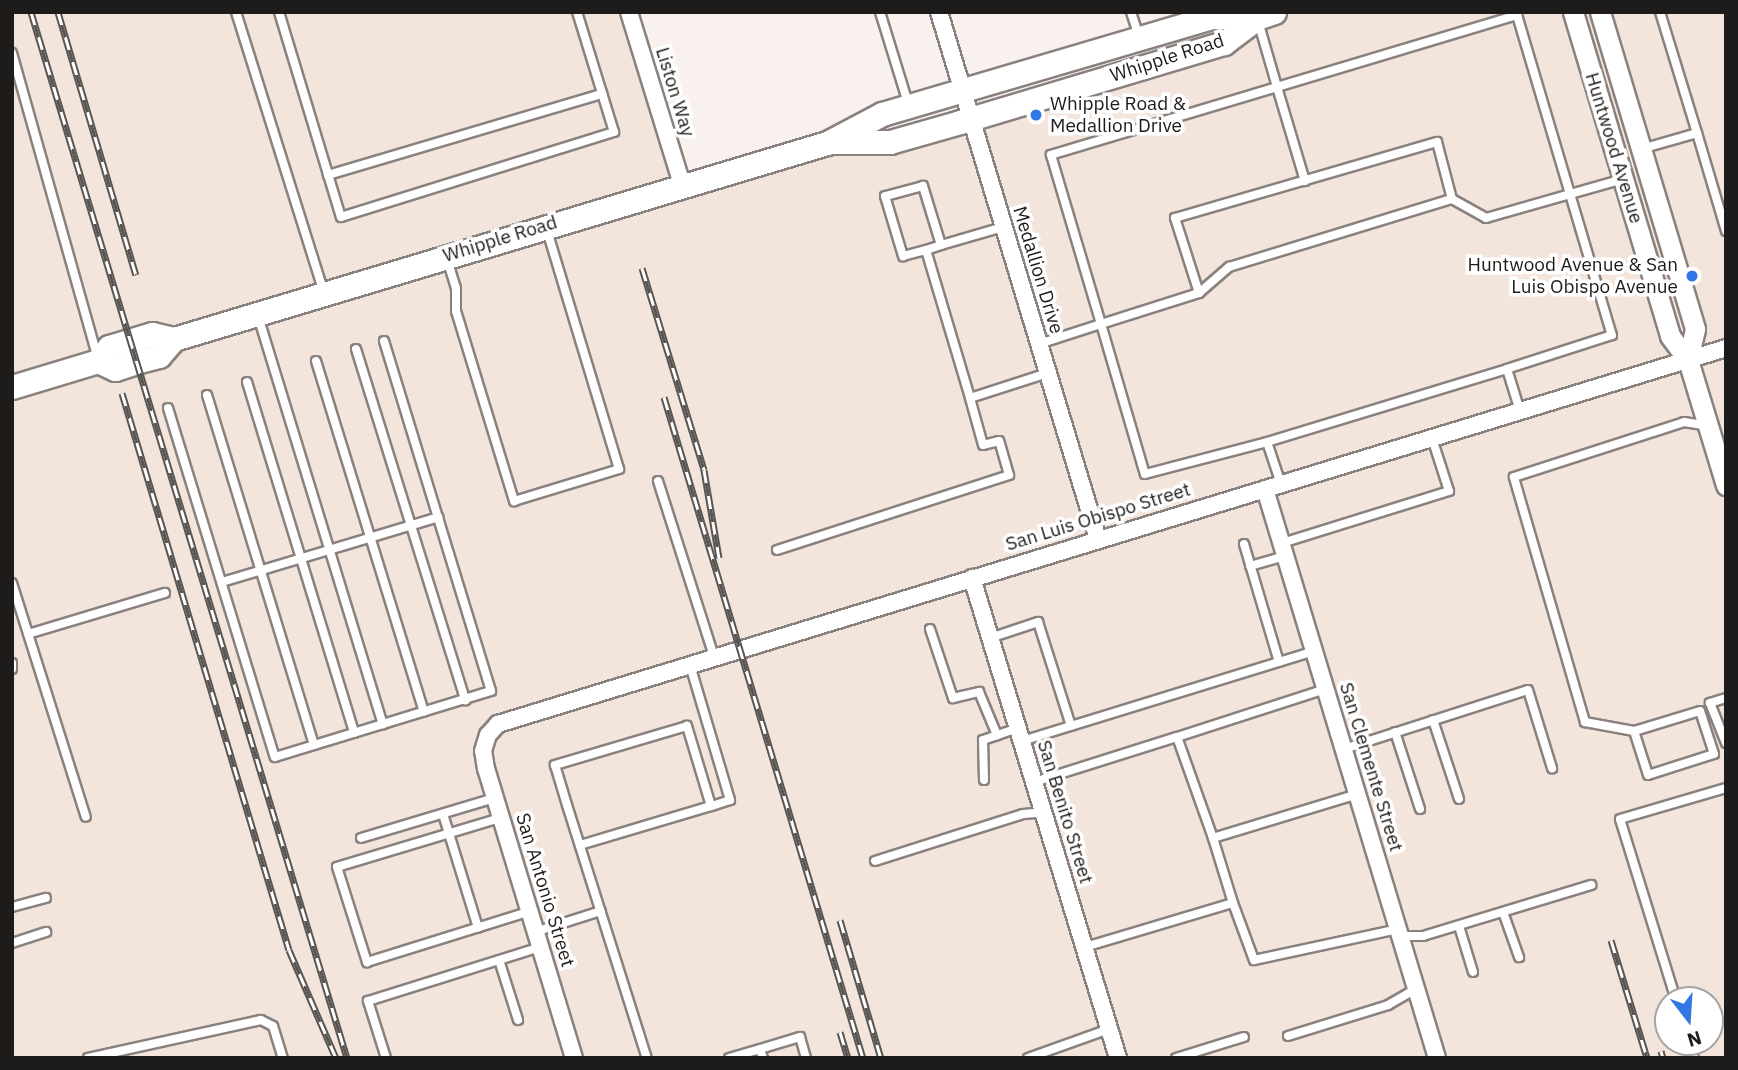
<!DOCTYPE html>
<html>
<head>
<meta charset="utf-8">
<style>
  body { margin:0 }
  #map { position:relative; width:1738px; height:1070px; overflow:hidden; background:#f9f1ed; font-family:"IBM Plex Sans",sans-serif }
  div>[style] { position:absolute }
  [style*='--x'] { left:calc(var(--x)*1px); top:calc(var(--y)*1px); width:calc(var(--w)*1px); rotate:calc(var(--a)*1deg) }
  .built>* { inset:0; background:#f4e5dc }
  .roads { filter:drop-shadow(2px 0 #89817e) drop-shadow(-2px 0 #89817e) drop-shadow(0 2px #89817e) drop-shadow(0 -2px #89817e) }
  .service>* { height:8px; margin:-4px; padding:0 4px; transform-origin:4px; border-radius:4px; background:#fff }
  .minor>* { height:16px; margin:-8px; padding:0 8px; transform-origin:8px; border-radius:8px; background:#fff }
  .tertiary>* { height:19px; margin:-9.5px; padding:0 9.5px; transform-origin:9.5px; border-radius:9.5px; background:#fff }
  .secondary>* { height:23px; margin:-11.5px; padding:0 11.5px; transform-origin:11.5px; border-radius:11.5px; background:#fff }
  .rail>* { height:7px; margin-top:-3.5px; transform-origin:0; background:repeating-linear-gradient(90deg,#fff 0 13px,#595553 0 26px); box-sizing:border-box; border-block:2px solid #595553 }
  .dots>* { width:19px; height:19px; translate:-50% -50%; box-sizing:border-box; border:4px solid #fff; border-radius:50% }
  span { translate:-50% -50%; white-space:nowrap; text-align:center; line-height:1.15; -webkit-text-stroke:7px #fff; paint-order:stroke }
  .street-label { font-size:19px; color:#1e1c1a }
  .poi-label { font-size:19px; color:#1e1c1a }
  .left { translate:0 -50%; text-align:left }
  .right { translate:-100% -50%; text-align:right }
  .frame { position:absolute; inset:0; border:14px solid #1e1c1a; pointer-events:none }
  .north { position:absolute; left:1654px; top:986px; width:70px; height:70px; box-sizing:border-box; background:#fff; border:2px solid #a5a4a3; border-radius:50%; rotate:163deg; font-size:19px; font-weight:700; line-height:28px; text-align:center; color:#1e1c1a }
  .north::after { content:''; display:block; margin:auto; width:24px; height:32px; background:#3277e4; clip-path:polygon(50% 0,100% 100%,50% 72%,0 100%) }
</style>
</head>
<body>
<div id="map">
  <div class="built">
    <i style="clip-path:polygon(evenodd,12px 12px,629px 12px,682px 184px,827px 143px,890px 142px,1148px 65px,1275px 12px,1726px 12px,1726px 1058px,12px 1058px,12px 12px,1668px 1000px,1710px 1000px,1710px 1042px,1668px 1042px,1668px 1000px)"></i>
  </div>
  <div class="roads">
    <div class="service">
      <i style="--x:236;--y:12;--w:291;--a:72.6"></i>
      <i style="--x:279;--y:12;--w:214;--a:73.2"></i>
      <i style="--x:341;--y:217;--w:286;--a:-17.3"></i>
      <i style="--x:614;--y:132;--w:126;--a:-107.1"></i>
      <i style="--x:880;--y:12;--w:95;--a:72.9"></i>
      <i style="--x:1131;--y:12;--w:25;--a:72"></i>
      <i style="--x:1660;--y:12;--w:127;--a:73"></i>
      <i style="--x:1258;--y:21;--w:69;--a:73.9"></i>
      <i style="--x:1277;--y:87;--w:236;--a:163.3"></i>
      <i style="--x:1051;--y:155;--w:176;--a:73.5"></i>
      <i style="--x:1101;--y:324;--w:103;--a:-17.6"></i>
      <i style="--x:1199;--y:293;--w:79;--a:-107.7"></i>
      <i style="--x:1175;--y:218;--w:273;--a:-16.2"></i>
      <i style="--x:1437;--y:142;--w:59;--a:75.3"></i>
      <i style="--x:1452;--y:199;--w:39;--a:29"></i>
      <i style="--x:1486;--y:218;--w:142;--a:-15.9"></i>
      <i style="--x:12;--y:53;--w:314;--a:74.3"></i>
      <i style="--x:1641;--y:149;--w:58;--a:-15.9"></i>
      <i style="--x:1697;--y:133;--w:102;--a:73.5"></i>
      <i style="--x:328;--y:175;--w:286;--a:-16.5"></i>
      <i style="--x:1305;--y:181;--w:98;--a:-106.6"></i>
      <i style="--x:1277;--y:87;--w:251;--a:-16.7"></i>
      <i style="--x:1517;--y:15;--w:334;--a:73.5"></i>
      <i style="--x:1612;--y:335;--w:110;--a:162.1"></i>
      <i style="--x:941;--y:245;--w:65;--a:-16.2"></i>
      <i style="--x:926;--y:250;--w:16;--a:-18"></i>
      <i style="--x:941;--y:245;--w:62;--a:-107"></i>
      <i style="--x:923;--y:186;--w:39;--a:165"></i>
      <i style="--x:885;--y:196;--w:63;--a:73.3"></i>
      <i style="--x:903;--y:256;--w:24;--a:-15"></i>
      <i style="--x:926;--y:250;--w:154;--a:73.4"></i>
      <i style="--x:970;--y:398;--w:82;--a:-17.8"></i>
      <i style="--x:447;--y:259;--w:30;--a:73"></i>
      <i style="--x:456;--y:288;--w:23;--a:90"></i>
      <i style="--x:456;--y:311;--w:199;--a:73"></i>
      <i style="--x:514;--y:501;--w:110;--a:-16.9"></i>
      <i style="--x:619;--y:469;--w:249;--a:-106.8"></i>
      <i style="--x:1199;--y:293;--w:40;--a:-41"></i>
      <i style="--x:1229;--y:267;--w:233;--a:-17"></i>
      <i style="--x:258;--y:316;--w:427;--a:73"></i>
      <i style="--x:1039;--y:344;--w:65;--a:-17.9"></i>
      <i style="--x:1101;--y:324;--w:156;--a:73.7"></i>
      <i style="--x:1145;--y:474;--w:126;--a:-14.7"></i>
      <i style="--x:356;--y:349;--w:368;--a:72.7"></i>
      <i style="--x:316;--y:361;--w:367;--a:72.9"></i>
      <i style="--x:247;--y:382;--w:367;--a:73"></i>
      <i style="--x:207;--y:395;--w:366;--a:73"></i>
      <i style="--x:168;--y:408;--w:365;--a:73"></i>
      <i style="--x:275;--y:757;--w:226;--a:-17"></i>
      <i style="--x:491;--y:691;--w:366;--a:-107"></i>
      <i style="--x:658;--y:481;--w:184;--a:72.3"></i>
      <i style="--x:1281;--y:484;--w:44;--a:-108.4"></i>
      <i style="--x:1267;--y:442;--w:251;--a:-16.9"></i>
      <i style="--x:1507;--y:369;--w:44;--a:72.8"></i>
      <i style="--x:1282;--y:543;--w:175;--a:-17.3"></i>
      <i style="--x:1449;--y:491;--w:56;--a:-107.8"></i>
      <i style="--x:1244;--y:544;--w:123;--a:73.5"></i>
      <i style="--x:777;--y:550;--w:244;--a:-17.9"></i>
      <i style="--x:1009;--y:475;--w:35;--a:-106"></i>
      <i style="--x:999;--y:441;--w:16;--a:166"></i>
      <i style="--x:983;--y:445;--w:49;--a:-105.5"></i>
      <i style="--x:1250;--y:566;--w:36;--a:-16"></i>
      <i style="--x:222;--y:582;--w:226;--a:-16.7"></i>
      <i style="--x:12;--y:583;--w:245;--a:72.5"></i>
      <i style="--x:930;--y:629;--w:73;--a:71.6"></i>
      <i style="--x:953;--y:698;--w:27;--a:-13"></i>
      <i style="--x:979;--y:692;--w:47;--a:67.3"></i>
      <i style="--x:28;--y:634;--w:143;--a:-16.7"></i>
      <i style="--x:990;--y:638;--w:51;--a:-18.4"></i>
      <i style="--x:1038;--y:622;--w:109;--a:72.4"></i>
      <i style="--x:12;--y:663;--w:6;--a:90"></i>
      <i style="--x:690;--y:665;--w:141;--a:73.5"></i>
      <i style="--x:730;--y:800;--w:20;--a:162"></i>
      <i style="--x:1726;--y:698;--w:17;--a:163"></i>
      <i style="--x:1710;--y:703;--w:43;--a:68.2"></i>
      <i style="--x:1433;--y:720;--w:83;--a:71.8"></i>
      <i style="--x:1634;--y:731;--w:46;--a:72.3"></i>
      <i style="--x:1648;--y:775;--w:69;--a:-17.7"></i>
      <i style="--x:1714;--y:754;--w:45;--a:-108"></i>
      <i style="--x:1700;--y:711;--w:69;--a:163.1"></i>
      <i style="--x:1634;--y:731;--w:50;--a:-169.6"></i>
      <i style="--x:1585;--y:722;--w:255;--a:-106.2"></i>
      <i style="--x:1514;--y:477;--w:179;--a:-17.9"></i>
      <i style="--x:1684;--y:422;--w:24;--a:9"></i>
      <i style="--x:1395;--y:732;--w:81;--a:72"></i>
      <i style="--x:1022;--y:741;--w:306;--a:-17.1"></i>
      <i style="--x:1344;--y:749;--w:193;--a:-17.8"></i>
      <i style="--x:1528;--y:690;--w:82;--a:72.9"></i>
      <i style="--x:984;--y:780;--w:40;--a:-91.4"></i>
      <i style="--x:983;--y:740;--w:37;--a:-19"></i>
      <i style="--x:1034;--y:782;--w:150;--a:-17.5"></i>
      <i style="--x:443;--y:814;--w:119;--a:72.9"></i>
      <i style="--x:500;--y:818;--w:170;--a:163.3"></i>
      <i style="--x:337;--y:867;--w:100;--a:72.5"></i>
      <i style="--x:367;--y:962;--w:169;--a:-17.3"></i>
      <i style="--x:361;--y:838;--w:139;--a:-16.7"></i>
      <i style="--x:1213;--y:838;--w:107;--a:-109.6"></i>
      <i style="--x:1177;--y:737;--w:157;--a:-17.9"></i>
      <i style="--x:580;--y:845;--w:137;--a:-16.6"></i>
      <i style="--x:711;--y:806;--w:84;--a:-106.7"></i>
      <i style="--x:687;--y:726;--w:138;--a:163.5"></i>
      <i style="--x:555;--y:765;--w:42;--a:73.3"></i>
      <i style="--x:567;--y:805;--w:265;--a:72.5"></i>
      <i style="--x:875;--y:861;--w:155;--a:-17.6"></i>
      <i style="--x:1023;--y:814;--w:21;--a:-5"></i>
      <i style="--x:1233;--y:903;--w:68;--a:-107.1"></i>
      <i style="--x:1213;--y:838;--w:152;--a:-16.9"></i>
      <i style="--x:12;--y:907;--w:35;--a:-15"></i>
      <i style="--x:1503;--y:912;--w:48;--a:70.4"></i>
      <i style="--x:1459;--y:926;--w:48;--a:73.1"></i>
      <i style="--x:535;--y:932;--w:69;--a:-17.7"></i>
      <i style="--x:1400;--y:936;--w:23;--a:0"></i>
      <i style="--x:1423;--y:936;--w:176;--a:-16.9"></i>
      <i style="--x:12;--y:943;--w:36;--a:-18"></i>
      <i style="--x:1085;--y:947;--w:154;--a:-16.6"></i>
      <i style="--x:1233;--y:903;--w:61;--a:69.8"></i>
      <i style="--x:1254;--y:960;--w:147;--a:-12.1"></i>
      <i style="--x:499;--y:960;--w:63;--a:72.4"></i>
      <i style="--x:1676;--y:1000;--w:189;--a:-107.2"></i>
      <i style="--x:1620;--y:819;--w:110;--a:-16.3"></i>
      <i style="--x:1288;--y:1036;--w:105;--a:-17.2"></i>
      <i style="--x:1388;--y:1005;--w:32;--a:-30"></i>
      <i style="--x:1689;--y:1042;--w:17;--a:73"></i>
      <i style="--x:760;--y:1049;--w:42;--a:-16.7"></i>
      <i style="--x:800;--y:1037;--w:22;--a:74"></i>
      <i style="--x:88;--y:1058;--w:177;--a:-12.4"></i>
      <i style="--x:261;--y:1020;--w:13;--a:27"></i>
      <i style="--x:273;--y:1026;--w:34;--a:73"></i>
      <i style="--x:386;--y:1058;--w:60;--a:-107.5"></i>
      <i style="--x:368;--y:1001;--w:180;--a:-17.4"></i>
      <i style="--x:729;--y:1058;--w:32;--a:-16"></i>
      <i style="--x:760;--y:1049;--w:9;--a:72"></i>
      <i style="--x:1028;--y:1058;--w:86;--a:-19.7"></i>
      <i style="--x:1176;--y:1058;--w:71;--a:-17.2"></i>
    </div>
    <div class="minor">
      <i style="--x:629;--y:12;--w:180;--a:72.9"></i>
      <i style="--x:939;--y:12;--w:550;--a:73.21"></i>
      <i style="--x:1265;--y:489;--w:594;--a:73.18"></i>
      <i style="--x:972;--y:578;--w:502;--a:73.08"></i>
      <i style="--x:574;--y:1058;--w:302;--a:-106.9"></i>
      <i style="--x:486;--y:769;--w:18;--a:-99"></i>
      <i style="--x:483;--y:751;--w:17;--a:-73"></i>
      <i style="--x:488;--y:735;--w:15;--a:-48"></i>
      <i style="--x:498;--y:724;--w:1284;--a:-17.02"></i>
    </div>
    <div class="tertiary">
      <i style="--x:1573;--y:12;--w:338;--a:73.3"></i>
      <i style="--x:1670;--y:336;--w:30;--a:53"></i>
      <i style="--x:1688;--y:360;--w:131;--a:73.1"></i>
      <i style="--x:1600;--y:12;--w:331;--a:73.3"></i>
      <i style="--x:1695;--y:329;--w:32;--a:103"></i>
    </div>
    <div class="secondary">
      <i style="--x:833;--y:142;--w:57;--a:0"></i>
      <i style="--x:890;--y:142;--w:73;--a:-15.9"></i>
      <i style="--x:960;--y:122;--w:276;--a:-16.7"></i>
      <i style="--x:1224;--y:43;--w:41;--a:-37.1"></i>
      <i style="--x:98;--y:361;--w:19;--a:25"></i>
      <i style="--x:115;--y:369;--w:22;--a:-18"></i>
      <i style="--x:136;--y:362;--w:24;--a:-15"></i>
      <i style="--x:159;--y:356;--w:23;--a:-49"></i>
      <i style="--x:12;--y:387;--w:90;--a:-16.8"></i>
      <i style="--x:98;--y:361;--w:18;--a:-52"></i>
      <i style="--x:109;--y:347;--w:45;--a:-16.8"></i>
      <i style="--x:152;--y:334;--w:23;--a:13"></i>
      <i style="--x:174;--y:339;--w:682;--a:-16.71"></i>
      <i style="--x:827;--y:143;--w:62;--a:-27.8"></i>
      <i style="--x:882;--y:114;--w:343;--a:-16.4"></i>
      <i style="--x:1211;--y:17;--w:46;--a:1.2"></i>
      <i style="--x:1257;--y:18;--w:18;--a:-19"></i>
    </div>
  </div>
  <div class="rail">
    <i style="--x:31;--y:12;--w:1093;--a:73.19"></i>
    <i style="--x:58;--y:12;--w:274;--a:73.5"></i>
    <i style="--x:642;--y:268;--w:211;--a:72.9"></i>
    <i style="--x:704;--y:470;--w:89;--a:80.3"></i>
    <i style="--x:122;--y:393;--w:581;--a:73.31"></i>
    <i style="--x:289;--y:950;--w:118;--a:66.5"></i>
    <i style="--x:664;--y:397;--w:690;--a:73.25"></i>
    <i style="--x:840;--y:920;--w:144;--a:73.5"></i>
    <i style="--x:1611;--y:940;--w:123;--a:73"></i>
    <i style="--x:840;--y:1032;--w:27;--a:73"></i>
    <i style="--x:1661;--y:1051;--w:7;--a:74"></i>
  </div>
  <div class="dots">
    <i style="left:1036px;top:115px;background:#3277e4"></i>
    <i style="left:1692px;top:276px;background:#3277e4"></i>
  </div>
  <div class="street-label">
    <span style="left:1167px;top:58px;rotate:-18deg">Whipple Road</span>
    <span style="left:675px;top:92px;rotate:73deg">Liston Way</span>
    <span style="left:1614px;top:148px;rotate:73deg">Huntwood Avenue</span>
    <span style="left:500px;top:239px;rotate:-17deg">Whipple Road</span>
    <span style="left:1038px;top:270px;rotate:73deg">Medallion Drive</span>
    <span style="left:1098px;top:517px;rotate:-17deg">San Luis Obispo Street</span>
    <span style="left:1371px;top:767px;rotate:73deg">San Clemente Street</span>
    <span style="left:1065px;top:812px;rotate:73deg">San Benito Street</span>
    <span style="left:545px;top:890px;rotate:73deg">San Antonio Street</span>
  </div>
  <div class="poi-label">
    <span class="left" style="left:1050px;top:115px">Whipple Road &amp;<br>Medallion Drive</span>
    <span class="right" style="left:1678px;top:276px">Huntwood Avenue &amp; San<br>Luis Obispo Avenue</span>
  </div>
  <div class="frame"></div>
  <div class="north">N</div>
</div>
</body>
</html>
